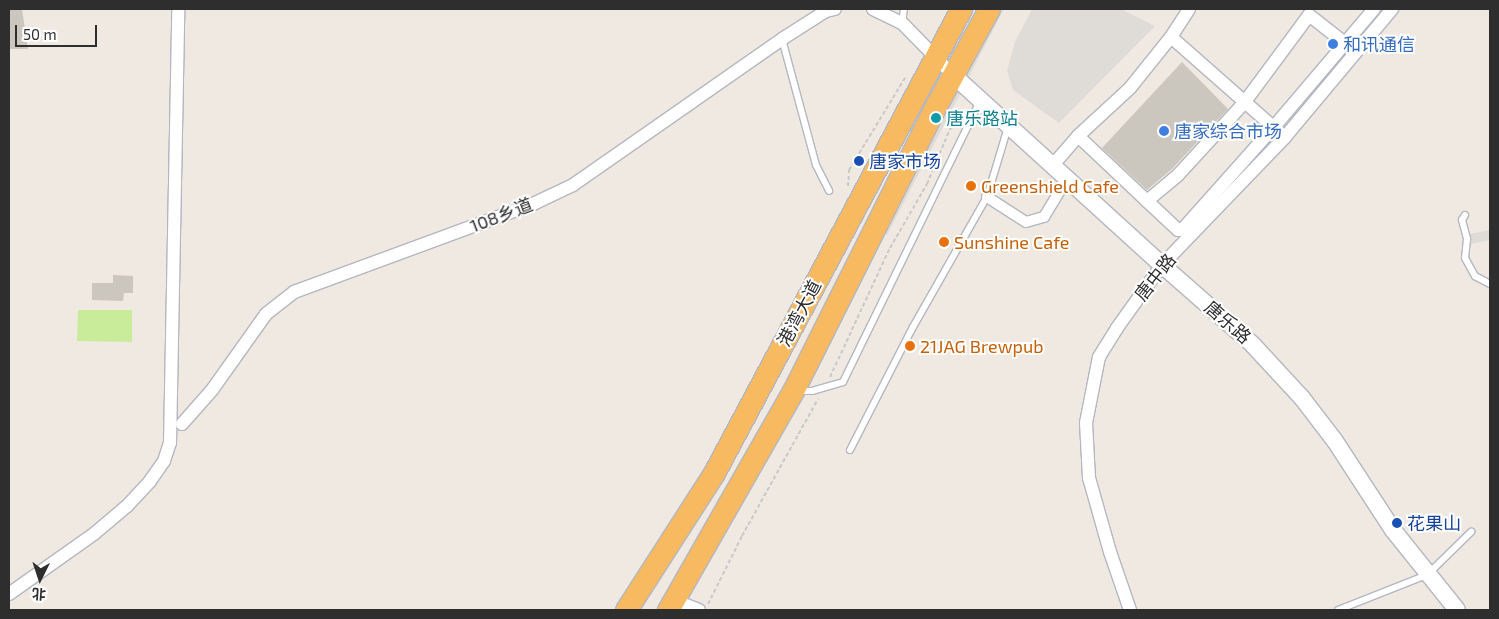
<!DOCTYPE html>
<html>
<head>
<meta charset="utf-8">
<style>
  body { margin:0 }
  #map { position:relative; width:1499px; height:619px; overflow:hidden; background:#efe9e1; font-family:"Exo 2","Noto Sans SC",sans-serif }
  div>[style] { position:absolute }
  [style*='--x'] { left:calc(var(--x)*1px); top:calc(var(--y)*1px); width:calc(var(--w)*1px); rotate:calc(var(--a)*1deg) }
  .pitch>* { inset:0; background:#c9ec9a }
  .plaza>* { inset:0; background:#dfdcd8 }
  .building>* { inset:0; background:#cbc7bf }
  .path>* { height:2px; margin-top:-1px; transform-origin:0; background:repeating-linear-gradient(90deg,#c9c9c9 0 4px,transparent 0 6.5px) }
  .roads { filter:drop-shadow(1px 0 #b4b7c1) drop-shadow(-1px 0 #b4b7c1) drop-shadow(0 1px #b4b7c1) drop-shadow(0 -1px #b4b7c1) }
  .service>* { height:6px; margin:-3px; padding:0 3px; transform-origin:3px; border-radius:3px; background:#fff }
  .pedestrian>* { height:10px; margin:-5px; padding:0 5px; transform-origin:5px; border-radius:5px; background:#fff }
  .minor>* { height:12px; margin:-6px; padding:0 6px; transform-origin:6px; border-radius:6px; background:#fff }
  .tertiary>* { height:16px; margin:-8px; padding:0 8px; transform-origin:8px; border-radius:8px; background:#fff }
  .trunk>* { height:21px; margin:-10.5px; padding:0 10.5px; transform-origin:10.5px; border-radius:10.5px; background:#f8ba60 }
  .dots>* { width:14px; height:14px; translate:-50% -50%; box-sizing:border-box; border:2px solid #fff; border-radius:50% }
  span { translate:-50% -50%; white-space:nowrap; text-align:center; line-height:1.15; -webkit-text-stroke:4px #fff; paint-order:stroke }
  .shop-label { font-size:18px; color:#366cbe }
  .left { translate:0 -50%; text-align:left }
  .culture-label { font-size:18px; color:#0d838f }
  .transit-label { font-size:18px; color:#164399 }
  .food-label { font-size:18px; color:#c56008 }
  .street-label { font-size:18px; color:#2e2e2e }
  .frame { position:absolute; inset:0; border:10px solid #2e2e2e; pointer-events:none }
  .north { position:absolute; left:15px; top:554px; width:50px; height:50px; -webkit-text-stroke:4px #fff; paint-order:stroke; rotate:184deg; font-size:14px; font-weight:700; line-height:20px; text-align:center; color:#2e2e2e }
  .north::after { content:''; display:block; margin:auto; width:18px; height:22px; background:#2e2e2e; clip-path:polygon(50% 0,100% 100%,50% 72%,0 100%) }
  .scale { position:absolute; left:15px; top:25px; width:82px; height:22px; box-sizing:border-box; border:2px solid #2e2e2e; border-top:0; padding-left:6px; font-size:15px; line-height:18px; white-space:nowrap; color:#2e2e2e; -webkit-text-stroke:4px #fff; paint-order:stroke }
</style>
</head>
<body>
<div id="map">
  <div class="pitch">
    <i style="clip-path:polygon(78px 310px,132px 310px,132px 342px,77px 341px)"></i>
  </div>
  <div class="plaza">
    <i style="clip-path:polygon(981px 9px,1004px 9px,887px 235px,869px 226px)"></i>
    <i style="clip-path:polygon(1032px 9px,1121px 9px,1155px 26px,1059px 123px,1013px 90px,1007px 71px,1015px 42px)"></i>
    <i style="clip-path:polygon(1490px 230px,1490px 240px,1471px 244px,1469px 234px)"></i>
  </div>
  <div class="building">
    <i style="clip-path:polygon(9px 9px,22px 9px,28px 49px,9px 49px)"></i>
    <i style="clip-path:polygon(1182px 62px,1228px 109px,1172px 169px,1147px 190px,1102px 148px)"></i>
    <i style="clip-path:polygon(113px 275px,133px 276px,133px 293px,124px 293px,123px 301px,92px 300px,92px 283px,113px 283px)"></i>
  </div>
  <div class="path">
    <i style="--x:848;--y:186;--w:16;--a:-86"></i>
    <i style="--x:849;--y:170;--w:108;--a:-58.7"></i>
    <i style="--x:830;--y:377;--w:142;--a:-65.1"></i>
    <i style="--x:890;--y:248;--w:74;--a:-60"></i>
    <i style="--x:927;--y:184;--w:60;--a:-67.3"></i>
    <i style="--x:950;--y:129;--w:11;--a:-38"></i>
    <i style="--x:708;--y:604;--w:76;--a:-63.4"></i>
    <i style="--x:742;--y:536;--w:157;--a:-61"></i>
  </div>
  <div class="roads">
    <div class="service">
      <i style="--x:902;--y:23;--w:14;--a:-82"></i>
      <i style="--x:782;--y:39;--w:131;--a:74.9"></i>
      <i style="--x:816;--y:165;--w:29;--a:63"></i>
      <i style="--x:1465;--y:215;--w:6;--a:121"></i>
      <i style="--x:1462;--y:220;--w:20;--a:75"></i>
      <i style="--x:1467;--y:239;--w:19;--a:96"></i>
      <i style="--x:1465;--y:258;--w:21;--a:61"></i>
      <i style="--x:1475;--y:276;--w:17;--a:28"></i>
      <i style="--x:797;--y:391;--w:15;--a:0"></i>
      <i style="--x:812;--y:391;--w:32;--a:-16"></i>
      <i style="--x:843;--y:382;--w:313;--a:-64"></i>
      <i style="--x:850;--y:450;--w:138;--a:-62.9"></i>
      <i style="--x:913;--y:327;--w:150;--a:-60.4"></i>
      <i style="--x:987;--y:197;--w:73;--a:-73.3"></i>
      <i style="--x:1338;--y:610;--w:96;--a:-21.5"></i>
      <i style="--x:1427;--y:575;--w:62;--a:-44.3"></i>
    </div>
    <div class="pedestrian">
      <i style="--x:987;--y:197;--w:46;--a:32.7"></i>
      <i style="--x:1026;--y:222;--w:19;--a:-16"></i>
      <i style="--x:1044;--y:217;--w:44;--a:-58.8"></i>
    </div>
    <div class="minor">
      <i style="--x:873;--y:9;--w:32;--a:26"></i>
      <i style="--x:902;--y:23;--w:73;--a:45.6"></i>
      <i style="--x:1171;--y:37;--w:145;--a:41.4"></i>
      <i style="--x:1078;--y:136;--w:95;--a:43.3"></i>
      <i style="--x:1147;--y:201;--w:40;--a:-40"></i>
      <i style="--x:1178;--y:175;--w:98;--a:-47.5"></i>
      <i style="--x:1244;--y:103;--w:109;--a:-53.5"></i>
      <i style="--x:1309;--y:15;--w:47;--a:38.1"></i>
      <i style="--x:1052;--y:166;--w:40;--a:-49"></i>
      <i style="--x:1078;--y:136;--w:71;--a:-42.7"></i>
      <i style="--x:1130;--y:88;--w:65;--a:-51.2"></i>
      <i style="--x:1171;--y:37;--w:33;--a:-57"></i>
      <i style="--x:1147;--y:201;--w:42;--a:43.1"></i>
      <i style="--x:1178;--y:230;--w:4;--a:0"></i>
      <i style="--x:1182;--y:230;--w:137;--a:-48.3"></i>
      <i style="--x:1273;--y:128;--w:156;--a:-49.7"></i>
      <i style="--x:182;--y:424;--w:45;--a:-48.6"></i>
      <i style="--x:212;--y:390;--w:93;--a:-54.6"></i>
      <i style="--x:266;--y:314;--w:36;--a:-38"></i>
      <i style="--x:294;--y:292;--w:255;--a:-20.2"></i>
      <i style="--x:533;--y:204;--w:44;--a:-25.4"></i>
      <i style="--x:573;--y:185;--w:255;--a:-34.9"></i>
      <i style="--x:782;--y:39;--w:52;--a:-32.5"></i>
      <i style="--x:826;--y:11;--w:9;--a:-13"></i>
      <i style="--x:9;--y:594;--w:105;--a:-35.3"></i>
      <i style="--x:95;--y:533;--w:42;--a:-40.2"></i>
      <i style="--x:127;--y:506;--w:34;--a:-47"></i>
      <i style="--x:150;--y:481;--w:24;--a:-55"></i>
      <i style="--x:164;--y:461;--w:19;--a:-72"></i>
      <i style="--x:170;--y:443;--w:434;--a:-88.9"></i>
      <i style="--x:674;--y:600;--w:27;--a:22"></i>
      <i style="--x:1130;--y:610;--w:61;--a:-109"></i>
      <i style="--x:1110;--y:552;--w:77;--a:-105.8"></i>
      <i style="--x:1089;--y:478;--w:55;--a:-93.1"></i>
      <i style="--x:1086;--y:423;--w:67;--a:-78.9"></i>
      <i style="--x:1099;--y:357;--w:34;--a:-58"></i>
      <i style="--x:1117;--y:328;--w:77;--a:-54.5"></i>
      <i style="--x:1162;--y:265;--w:178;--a:-46.1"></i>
      <i style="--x:1285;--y:137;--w:167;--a:-50.1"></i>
    </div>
    <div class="tertiary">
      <i style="--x:953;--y:75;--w:282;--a:42.3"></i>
      <i style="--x:1162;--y:265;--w:121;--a:41.3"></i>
      <i style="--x:1253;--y:345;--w:72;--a:47.2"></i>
      <i style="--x:1302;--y:398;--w:54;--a:52.5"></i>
      <i style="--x:1335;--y:441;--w:106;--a:56.9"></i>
      <i style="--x:1393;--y:530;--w:102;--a:51.3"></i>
    </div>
    <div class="trunk">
      <i style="--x:626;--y:610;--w:163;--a:-57.3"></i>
      <i style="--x:714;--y:473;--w:526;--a:-61.97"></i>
      <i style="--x:668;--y:610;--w:252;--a:-60.3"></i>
      <i style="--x:793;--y:391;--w:323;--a:-63.4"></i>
      <i style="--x:938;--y:102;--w:106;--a:-61.3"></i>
    </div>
  </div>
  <div class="dots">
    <i style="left:1333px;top:44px;background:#3f7fe0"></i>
    <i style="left:936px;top:118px;background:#0f9aa8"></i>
    <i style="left:1164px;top:131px;background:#3f7fe0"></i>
    <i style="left:859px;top:161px;background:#1a4fb4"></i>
    <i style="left:971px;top:186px;background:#e8710a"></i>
    <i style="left:944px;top:242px;background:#e8710a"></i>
    <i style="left:910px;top:346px;background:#e8710a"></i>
    <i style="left:1397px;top:523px;background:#1a4fb4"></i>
  </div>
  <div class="shop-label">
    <span class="left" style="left:1343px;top:44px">和讯通信</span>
    <span class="left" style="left:1174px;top:131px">唐家综合市场</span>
  </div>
  <div class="culture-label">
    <span class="left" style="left:946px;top:118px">唐乐路站</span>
  </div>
  <div class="transit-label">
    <span class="left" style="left:869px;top:161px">唐家市场</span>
    <span class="left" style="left:1407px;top:523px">花果山</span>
  </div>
  <div class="food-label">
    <span class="left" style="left:981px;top:186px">Greenshield Cafe</span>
    <span class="left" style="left:954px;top:242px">Sunshine Cafe</span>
    <span class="left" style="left:920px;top:346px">21JAG Brewpub</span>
  </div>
  <div class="street-label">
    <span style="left:501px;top:215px;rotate:-21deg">108乡道</span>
    <span style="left:1155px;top:277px;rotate:-52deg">唐中路</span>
    <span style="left:799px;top:313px;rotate:-62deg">港湾大道</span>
    <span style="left:1228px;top:322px;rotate:41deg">唐乐路</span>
  </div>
  <div class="frame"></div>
  <div class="north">北</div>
  <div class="scale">50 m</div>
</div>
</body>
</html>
